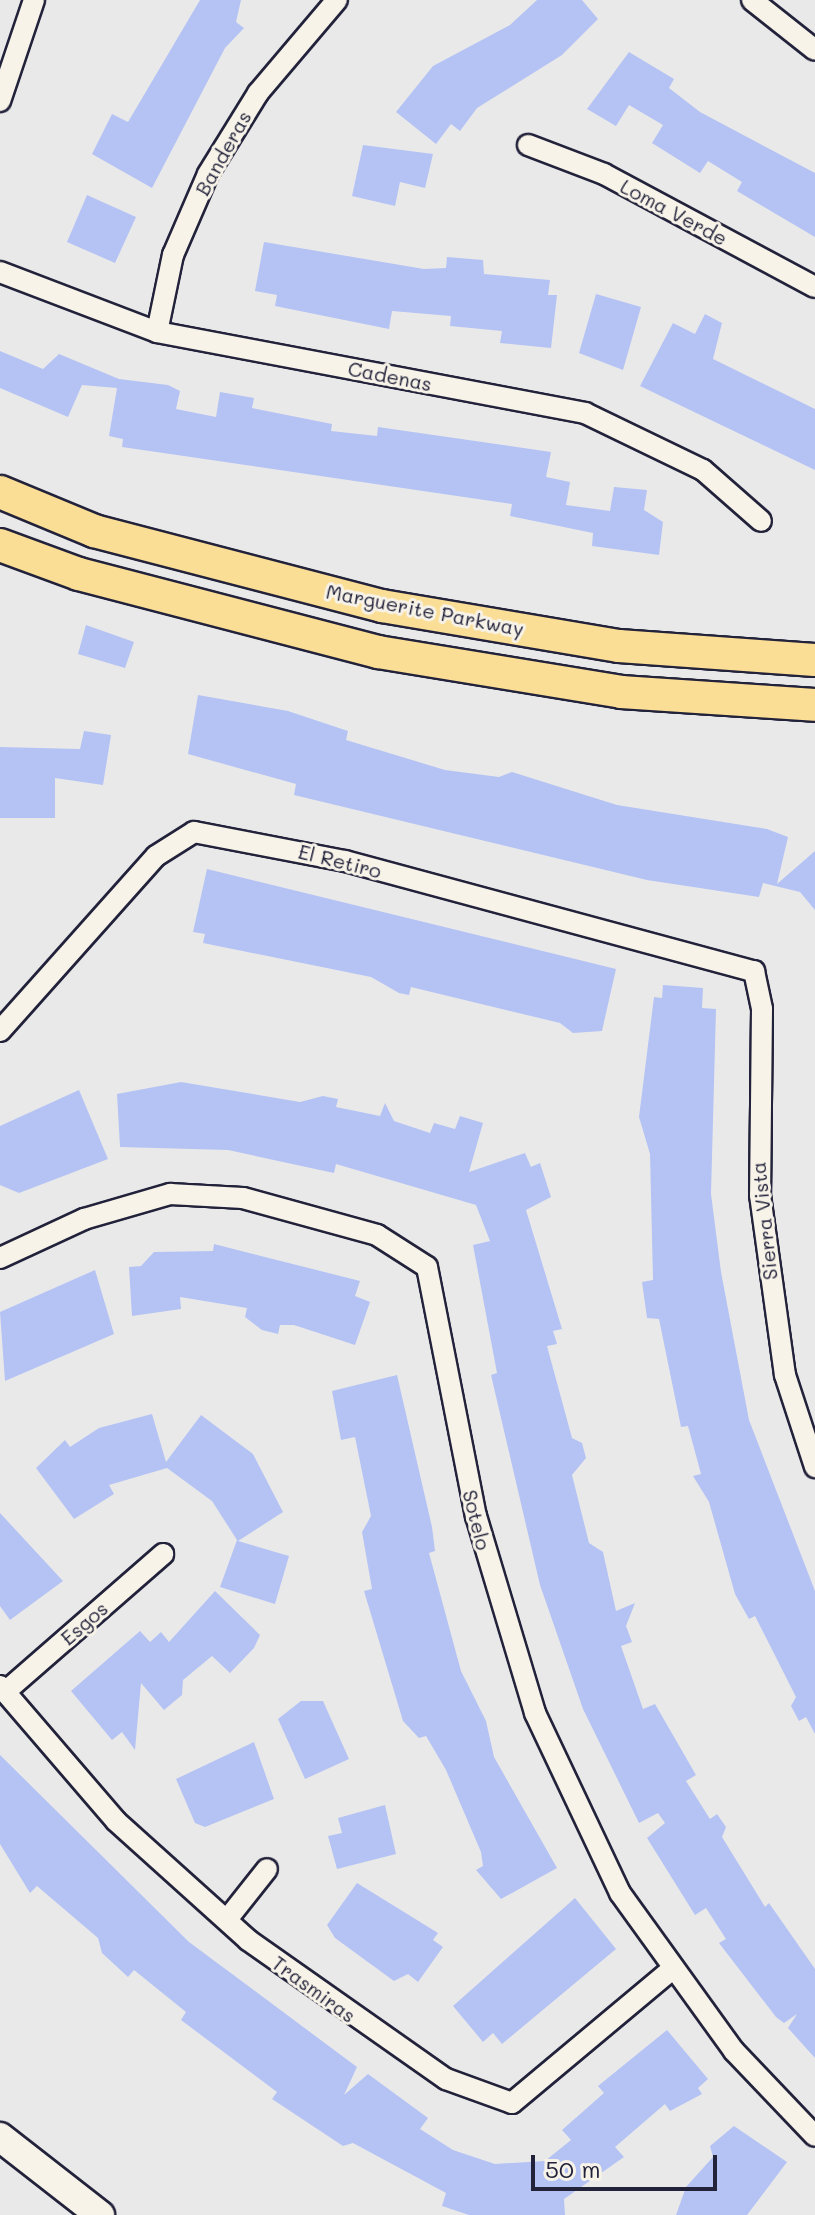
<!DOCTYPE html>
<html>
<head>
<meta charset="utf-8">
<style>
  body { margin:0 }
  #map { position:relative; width:815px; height:2215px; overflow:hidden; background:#eae9ea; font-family:Mali,sans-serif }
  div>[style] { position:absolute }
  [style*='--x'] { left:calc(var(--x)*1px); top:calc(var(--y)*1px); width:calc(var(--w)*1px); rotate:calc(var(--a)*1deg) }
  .building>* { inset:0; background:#b4c3f3 }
  .roads { filter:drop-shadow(2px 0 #22223b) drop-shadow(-2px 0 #22223b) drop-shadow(0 2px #22223b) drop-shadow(0 -2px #22223b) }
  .street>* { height:20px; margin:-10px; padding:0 10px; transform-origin:10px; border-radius:10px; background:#f7f3e8 }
  .secondary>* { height:28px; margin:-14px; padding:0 14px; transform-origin:14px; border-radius:14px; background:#f7f3e8 }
  .primary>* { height:32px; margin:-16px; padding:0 16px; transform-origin:16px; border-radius:16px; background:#fbde96 }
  span { translate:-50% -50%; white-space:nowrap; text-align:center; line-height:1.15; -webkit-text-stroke:6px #f7f3e8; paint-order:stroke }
  .street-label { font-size:20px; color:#22223b }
  .scale { position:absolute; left:531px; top:2155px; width:186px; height:36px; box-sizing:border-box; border:4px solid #22223b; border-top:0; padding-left:10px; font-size:24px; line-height:28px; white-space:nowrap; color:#22223b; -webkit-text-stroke:6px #f7f3e8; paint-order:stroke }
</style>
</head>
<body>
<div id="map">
  <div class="building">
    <i style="clip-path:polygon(200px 0,241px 0,236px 22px,244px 28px,225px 48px,152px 188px,92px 154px,112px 114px,128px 122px)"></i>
    <i style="clip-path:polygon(537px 0,582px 0,598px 19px,562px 55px,477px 108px,460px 131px,451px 124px,436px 144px,396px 112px,433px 66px,510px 25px)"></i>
    <i style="clip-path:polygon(629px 52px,674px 79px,669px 88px,700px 112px,815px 173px,815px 237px,737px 191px,742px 182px,708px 161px,700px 173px,652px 143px,663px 125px,629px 105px,616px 126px,587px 109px)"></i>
    <i style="clip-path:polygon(363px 145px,433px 154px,425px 188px,400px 182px,395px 206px,352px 196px)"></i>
    <i style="clip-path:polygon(87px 195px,136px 217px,115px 263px,67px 242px)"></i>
    <i style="clip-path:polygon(264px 242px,424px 269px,446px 268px,447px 257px,483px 260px,484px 274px,550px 280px,548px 295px,557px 295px,551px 348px,500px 343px,502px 331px,450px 326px,451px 316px,392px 311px,389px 329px,275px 306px,277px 295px,255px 291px)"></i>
    <i style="clip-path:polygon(596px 294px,641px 307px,623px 370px,579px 353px)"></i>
    <i style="clip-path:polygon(705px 314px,722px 323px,713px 359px,815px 409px,815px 470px,640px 386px,673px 323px,695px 334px)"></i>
    <i style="clip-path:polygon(0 351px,43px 369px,59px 354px,119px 379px,168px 385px,180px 391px,176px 409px,216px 417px,220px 392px,254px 398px,252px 408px,332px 424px,331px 431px,377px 436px,378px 427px,551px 452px,546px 477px,570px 482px,566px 505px,610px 511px,614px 487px,647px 490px,644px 510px,663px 522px,659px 555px,592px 546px,593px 533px,510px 516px,512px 504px,122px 447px,123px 439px,109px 436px,117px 388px,82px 385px,68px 417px,0 388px)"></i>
    <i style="clip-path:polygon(86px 625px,134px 642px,125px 668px,78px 654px)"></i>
    <i style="clip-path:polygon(198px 695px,288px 711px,348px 731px,346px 740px,445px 770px,499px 777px,512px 772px,617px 805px,767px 829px,788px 837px,777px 884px,815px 851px,815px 910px,800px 892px,763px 883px,759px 897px,647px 880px,294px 795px,296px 784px,188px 754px)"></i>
    <i style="clip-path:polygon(84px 731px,111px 735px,103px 785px,55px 778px,55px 818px,0 818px,0 747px,80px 749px)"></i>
    <i style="clip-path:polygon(207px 869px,616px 969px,602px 1031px,573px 1033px,560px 1023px,411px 987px,409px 995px,399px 993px,371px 977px,203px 943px,205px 934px,193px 932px)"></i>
    <i style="clip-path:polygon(663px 985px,703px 988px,702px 1008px,716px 1009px,711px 1194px,721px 1272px,749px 1420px,815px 1591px,815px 1734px,806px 1717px,799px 1721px,791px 1706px,796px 1697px,755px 1616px,749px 1619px,735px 1594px,709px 1502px,693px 1476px,701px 1474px,688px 1426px,681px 1427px,659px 1319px,647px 1318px,642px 1282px,653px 1280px,650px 1154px,639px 1117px,654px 997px,662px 998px)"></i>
    <i style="clip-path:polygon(181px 1082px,300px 1102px,323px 1096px,338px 1099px,336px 1107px,380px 1116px,385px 1103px,394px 1121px,430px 1133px,434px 1123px,455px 1129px,460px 1116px,483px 1123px,469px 1172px,525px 1153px,531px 1167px,540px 1163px,551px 1197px,526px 1210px,562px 1329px,553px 1331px,557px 1344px,547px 1346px,572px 1438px,582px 1443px,586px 1458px,572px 1475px,589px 1543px,603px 1552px,616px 1611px,635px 1603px,626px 1626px,632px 1642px,621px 1646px,643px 1709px,655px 1704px,696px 1775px,686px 1781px,710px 1819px,717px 1814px,726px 1827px,722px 1837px,765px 1907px,769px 1903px,815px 1969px,815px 2058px,788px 2028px,797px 2014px,784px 2023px,776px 2017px,719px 1943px,726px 1939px,706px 1908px,695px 1915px,647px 1838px,665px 1823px,658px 1813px,639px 1823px,583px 1709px,540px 1585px,491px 1375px,497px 1373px,473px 1245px,490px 1241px,476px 1205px,336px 1164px,334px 1173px,228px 1150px,120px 1147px,117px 1094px)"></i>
    <i style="clip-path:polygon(79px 1090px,108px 1159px,19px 1193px,0 1185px,0 1126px)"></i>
    <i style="clip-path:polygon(214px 1244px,360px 1281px,355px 1296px,370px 1302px,355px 1345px,294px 1325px,280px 1325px,278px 1334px,262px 1330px,245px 1317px,247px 1308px,180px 1297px,181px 1309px,132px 1316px,129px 1267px,141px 1266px,154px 1252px,213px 1251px)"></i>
    <i style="clip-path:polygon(95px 1270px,114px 1334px,5px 1381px,0 1312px)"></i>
    <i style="clip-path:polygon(397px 1375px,432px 1527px,435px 1551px,429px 1553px,461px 1671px,486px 1721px,494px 1757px,557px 1868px,501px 1899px,476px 1870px,483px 1866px,481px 1852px,446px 1770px,426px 1736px,419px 1738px,403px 1721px,364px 1591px,372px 1589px,362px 1532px,371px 1516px,355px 1437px,341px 1440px,332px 1391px)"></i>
    <i style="clip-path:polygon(152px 1414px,166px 1462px,201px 1415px,253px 1454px,283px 1512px,238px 1541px,289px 1556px,275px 1604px,220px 1587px,237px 1540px,212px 1501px,167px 1468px,109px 1485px,114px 1494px,74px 1519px,36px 1468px,65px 1440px,70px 1447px,99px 1428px)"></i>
    <i style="clip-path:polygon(0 1513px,63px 1581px,10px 1620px,0 1606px)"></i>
    <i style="clip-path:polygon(215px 1591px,260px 1635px,254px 1648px,230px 1673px,212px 1656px,183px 1680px,182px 1695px,164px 1710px,141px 1683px,135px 1750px,122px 1732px,112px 1740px,71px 1691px,140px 1631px,150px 1642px,161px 1632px,169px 1642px)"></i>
    <i style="clip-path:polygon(301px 1701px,323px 1701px,349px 1759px,305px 1779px,278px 1719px)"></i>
    <i style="clip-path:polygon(254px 1742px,274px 1799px,205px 1827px,195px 1823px,176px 1779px)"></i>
    <i style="clip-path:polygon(0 1755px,189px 1942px,357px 2067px,344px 2095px,368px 2074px,428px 2118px,420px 2129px,453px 2150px,495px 2164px,545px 2161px,571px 2140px,562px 2130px,604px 2093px,598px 2086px,667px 2030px,708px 2079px,698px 2088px,702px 2094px,670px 2111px,665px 2104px,615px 2147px,624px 2157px,564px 2199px,565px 2215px,469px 2215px,442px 2206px,446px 2193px,353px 2143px,343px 2146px,272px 2099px,277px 2092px,181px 2020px,186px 2012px,134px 1970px,128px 1977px,102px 1953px,98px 1938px,37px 1886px,30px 1893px,0 1844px)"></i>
    <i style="clip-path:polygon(385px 1805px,396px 1854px,337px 1869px,328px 1836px,342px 1833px,338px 1818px)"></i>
    <i style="clip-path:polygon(357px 1883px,438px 1933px,433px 1940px,443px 1947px,418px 1982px,408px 1974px,394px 1981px,335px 1938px,327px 1925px)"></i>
    <i style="clip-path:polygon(575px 1898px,616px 1949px,502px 2044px,493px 2033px,483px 2042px,453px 2006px)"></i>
    <i style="clip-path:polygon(734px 2126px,787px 2162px,747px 2215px,676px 2215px,686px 2187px,713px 2157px,710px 2146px)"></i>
  </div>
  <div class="roads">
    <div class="street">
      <i style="--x:752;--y:0;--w:80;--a:38.4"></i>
      <i style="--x:0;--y:101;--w:107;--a:-71.4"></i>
      <i style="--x:528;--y:145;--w:81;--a:20.9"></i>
      <i style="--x:604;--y:174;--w:239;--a:28.2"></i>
      <i style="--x:0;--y:272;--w:168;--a:20.9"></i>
      <i style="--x:157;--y:332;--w:436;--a:10.7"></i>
      <i style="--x:585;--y:413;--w:131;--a:25.8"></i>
      <i style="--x:703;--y:470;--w:77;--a:41.3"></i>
      <i style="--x:157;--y:332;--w:79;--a:-78.3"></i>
      <i style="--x:173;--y:255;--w:88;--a:-66.6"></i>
      <i style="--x:208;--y:174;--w:95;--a:-58.3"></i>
      <i style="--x:258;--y:93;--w:122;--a:-49.7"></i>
      <i style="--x:0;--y:1031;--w:234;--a:-48.3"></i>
      <i style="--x:156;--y:856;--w:45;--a:-32.3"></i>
      <i style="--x:194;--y:832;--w:154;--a:10.9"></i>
      <i style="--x:345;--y:861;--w:424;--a:15.1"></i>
      <i style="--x:754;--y:971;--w:39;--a:78"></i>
      <i style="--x:762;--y:1009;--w:186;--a:90.6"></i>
      <i style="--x:760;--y:1195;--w:182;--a:82.1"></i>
      <i style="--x:785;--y:1375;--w:97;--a:71.9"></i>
      <i style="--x:0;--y:1258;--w:93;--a:-24.9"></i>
      <i style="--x:84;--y:1219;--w:90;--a:-16.2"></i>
      <i style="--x:170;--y:1194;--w:73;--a:3.1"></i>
      <i style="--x:243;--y:1198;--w:139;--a:15.4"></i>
      <i style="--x:377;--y:1235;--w:59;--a:32.6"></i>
      <i style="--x:427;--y:1267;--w:254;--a:78.9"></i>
      <i style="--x:476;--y:1516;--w:206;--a:73.3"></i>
      <i style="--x:535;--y:1713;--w:199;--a:64.7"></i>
      <i style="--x:620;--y:1893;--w:195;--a:54.2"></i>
      <i style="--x:734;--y:2051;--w:117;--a:46.4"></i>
      <i style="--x:0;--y:1686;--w:178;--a:49.3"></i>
      <i style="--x:116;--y:1821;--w:178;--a:42"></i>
      <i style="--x:248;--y:1940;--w:242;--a:35.1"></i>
      <i style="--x:446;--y:2079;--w:70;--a:20"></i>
      <i style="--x:512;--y:2103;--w:207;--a:-39.9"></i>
      <i style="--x:5;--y:1692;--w:210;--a:-41.1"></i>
      <i style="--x:229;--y:1917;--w:61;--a:-51.6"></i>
    </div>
    <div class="secondary">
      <i style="--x:0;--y:2137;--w:127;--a:38"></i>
    </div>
    <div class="primary">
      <i style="--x:0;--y:492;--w:102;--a:22.5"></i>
      <i style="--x:94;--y:531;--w:298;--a:14.6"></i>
      <i style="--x:382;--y:606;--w:240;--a:9.6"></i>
      <i style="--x:619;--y:646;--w:196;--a:4.1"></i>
      <i style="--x:0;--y:545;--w:84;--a:20.2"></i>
      <i style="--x:79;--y:574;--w:309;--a:14.6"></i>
      <i style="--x:378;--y:652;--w:246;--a:9.3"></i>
      <i style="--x:621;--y:692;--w:194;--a:3.8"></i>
    </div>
  </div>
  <div class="street-label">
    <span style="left:223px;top:153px;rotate:-61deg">Banderas</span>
    <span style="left:674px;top:212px;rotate:28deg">Loma Verde</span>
    <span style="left:390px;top:376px;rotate:11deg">Cadenas</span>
    <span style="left:425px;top:610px;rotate:11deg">Marguerite Parkway</span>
    <span style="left:340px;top:861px;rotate:14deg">El Retiro</span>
    <span style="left:764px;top:1221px;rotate:-96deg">Sierra Vista</span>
    <span style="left:477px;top:1520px;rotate:76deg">Sotelo</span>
    <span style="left:84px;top:1623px;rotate:-41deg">Esgos</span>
    <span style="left:314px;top:1989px;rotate:36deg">Trasmiras</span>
  </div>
  <div class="scale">50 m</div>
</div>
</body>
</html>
